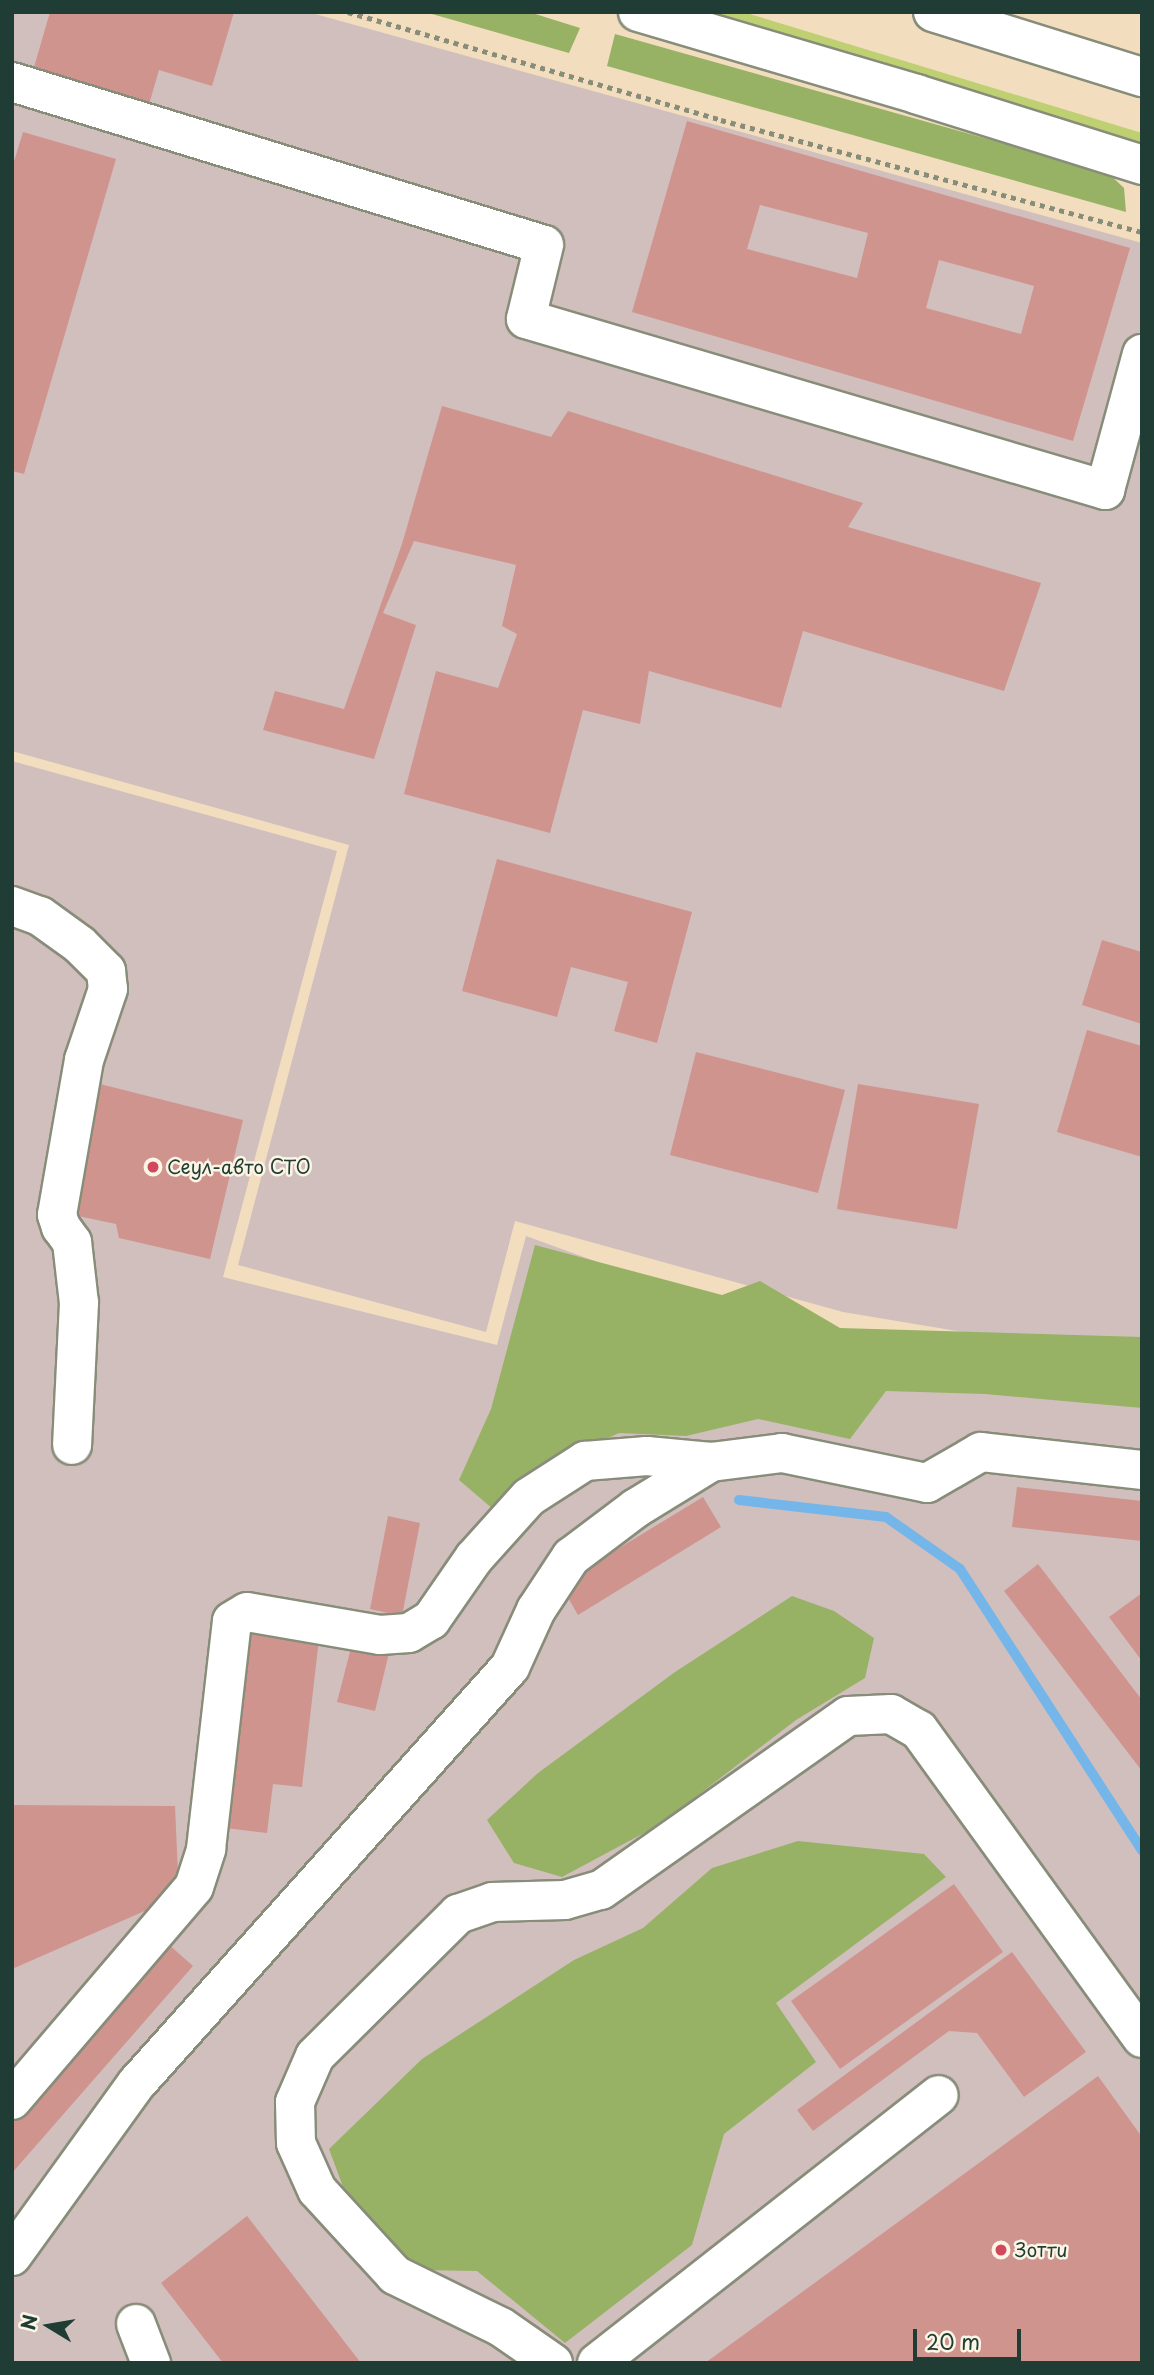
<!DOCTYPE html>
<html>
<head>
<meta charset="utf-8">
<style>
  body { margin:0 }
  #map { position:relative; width:1154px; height:2375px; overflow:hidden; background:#f2ddbf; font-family:"Playpen Sans",sans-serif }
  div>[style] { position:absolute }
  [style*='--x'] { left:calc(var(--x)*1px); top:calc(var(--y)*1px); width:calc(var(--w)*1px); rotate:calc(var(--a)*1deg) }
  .industrial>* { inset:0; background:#d1bfbd }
  .green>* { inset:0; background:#bfd072 }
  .forest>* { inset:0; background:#97b264 }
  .stream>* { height:10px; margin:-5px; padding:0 5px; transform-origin:5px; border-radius:5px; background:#75b6ea }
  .building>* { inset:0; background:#d0948f }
  .path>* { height:4.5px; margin-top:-2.25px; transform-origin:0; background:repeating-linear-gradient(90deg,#888d7a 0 5px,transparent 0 10px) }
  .roads { filter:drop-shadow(2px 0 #888d7a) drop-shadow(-2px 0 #888d7a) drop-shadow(0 2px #888d7a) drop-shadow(0 -2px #888d7a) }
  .minor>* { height:38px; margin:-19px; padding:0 19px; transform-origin:19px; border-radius:19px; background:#fff }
  .major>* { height:38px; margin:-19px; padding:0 19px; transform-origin:19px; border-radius:19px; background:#fff }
  .dots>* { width:19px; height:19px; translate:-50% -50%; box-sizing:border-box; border:4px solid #fcf5e5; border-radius:50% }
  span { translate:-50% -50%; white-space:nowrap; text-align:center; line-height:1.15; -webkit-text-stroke:5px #fcf5e5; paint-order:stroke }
  .poi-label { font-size:19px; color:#1f3d34 }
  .left { translate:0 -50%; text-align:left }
  .frame { position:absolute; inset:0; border:14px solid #1f3d34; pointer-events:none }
  .north { position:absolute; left:14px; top:2291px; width:70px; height:70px; -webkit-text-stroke:5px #fcf5e5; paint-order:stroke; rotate:281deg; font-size:19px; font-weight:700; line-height:28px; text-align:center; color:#1f3d34 }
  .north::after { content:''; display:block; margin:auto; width:24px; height:32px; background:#1f3d34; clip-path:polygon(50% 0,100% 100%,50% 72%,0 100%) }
  .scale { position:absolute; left:913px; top:2329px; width:108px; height:32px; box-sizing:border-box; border:4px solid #1f3d34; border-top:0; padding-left:9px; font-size:21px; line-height:24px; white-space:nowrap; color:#1f3d34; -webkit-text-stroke:5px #fcf5e5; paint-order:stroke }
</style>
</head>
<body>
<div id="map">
  <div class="industrial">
    <i style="clip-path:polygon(12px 12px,308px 12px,1142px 243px,1142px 1362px,843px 1312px,515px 1221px,486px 1332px,238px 1265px,349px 845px,12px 751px)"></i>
    <i style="clip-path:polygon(12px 761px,337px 851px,223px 1277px,497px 1345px,526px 1236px,848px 1353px,1142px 1398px,1142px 2363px,12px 2363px)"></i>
  </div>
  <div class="green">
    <i style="clip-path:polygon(676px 12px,743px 12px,1142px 133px,1142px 150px)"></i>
  </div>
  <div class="forest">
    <i style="clip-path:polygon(425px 12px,529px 12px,580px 28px,569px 53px)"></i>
    <i style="clip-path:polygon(615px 34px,1108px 173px,1124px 188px,1126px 212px,607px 66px)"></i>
    <i style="clip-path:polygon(535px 1245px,722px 1295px,760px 1281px,840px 1328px,1142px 1337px,1142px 1408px,985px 1394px,886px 1391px,850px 1439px,758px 1419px,686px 1436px,619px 1433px,531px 1473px,493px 1509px,459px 1480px,491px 1409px)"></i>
    <i style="clip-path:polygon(792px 1596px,834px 1611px,874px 1638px,865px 1678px,796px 1720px,659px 1825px,562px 1877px,514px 1863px,487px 1820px,538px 1773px,675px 1672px)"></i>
    <i style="clip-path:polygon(798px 1841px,924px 1854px,946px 1877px,776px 2003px,816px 2062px,724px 2134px,692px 2245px,565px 2343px,477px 2271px,418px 2270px,349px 2203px,329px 2149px,422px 2059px,574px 1960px,643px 1928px,712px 1868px)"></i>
  </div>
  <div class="stream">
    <i style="--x:739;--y:1500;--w:148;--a:6.6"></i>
    <i style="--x:886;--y:1517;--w:90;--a:35.1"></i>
    <i style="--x:960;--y:1569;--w:335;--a:57.1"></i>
  </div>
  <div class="building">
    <i style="clip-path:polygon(50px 12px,234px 12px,212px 86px,159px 70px,148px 108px,32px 74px)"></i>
    <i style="clip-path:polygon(evenodd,687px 121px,1130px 248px,1073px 441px,632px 312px,687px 121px,760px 205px,868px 233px,857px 278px,747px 249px,760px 205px,687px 121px,939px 260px,1034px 286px,1021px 334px,926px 308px,939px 260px)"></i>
    <i style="clip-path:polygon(23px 132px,116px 159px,24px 474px,12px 471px,12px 168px)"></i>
    <i style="clip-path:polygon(442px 406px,551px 437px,568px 411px,863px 503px,848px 527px,1041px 583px,1004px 691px,803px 631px,781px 708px,649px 671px,640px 724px,583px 710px,550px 833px,404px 794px,436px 671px,498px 688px,517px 634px,502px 626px,516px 565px,414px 541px,383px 613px,416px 625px,374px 759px,263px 730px,275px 691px,344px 709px,402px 544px)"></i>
    <i style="clip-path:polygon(497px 859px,692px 912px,657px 1043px,614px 1031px,628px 982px,571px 967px,557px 1017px,462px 991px)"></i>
    <i style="clip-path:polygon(1102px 940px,1142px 952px,1142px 1024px,1082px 1005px)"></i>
    <i style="clip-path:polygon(1087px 1030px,1142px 1046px,1142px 1157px,1057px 1132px)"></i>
    <i style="clip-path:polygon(696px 1052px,845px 1090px,818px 1193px,670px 1155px)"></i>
    <i style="clip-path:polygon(92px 1082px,243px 1120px,210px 1259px,119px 1238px,116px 1224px,64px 1213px)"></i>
    <i style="clip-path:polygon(858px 1084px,979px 1104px,957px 1229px,837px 1209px)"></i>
    <i style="clip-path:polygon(1017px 1487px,1142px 1501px,1142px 1541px,1012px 1527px)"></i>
    <i style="clip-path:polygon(703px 1497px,721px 1527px,578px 1615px,560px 1584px)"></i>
    <i style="clip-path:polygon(388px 1516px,420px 1523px,402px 1616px,370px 1609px)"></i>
    <i style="clip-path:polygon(1038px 1564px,1142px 1700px,1142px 1771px,1004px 1591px)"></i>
    <i style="clip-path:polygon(1142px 1593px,1142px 1661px,1109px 1617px)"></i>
    <i style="clip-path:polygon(247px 1631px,319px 1639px,302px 1787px,273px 1784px,267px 1833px,226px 1828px)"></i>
    <i style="clip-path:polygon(352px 1644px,389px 1653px,375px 1711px,337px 1702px)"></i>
    <i style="clip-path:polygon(12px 1805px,175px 1806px,179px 1896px,12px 1969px)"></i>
    <i style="clip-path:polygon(954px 1884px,1003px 1952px,840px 2069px,791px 2001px)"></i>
    <i style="clip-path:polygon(167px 1943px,193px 1966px,12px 2173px,12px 2120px)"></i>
    <i style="clip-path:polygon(1012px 1952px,1086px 2052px,1024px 2097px,977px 2033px,949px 2031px,813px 2131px,797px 2110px)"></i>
    <i style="clip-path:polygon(1098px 2076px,1142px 2137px,1142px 2363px,705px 2363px)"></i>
    <i style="clip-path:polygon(247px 2216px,361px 2363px,223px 2363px,161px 2283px)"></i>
  </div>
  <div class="path">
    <i style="--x:348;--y:12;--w:388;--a:16.1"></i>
    <i style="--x:721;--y:120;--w:436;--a:14.9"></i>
  </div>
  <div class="roads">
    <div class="minor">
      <i style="--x:638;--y:12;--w:290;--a:16.4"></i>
      <i style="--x:916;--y:94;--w:237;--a:17.4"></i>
      <i style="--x:12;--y:82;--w:556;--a:17.03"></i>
      <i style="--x:544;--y:245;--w:76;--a:103.7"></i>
      <i style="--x:526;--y:319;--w:604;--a:16.45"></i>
      <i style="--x:1105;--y:490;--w:141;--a:-74.8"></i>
      <i style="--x:12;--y:906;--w:30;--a:20"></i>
      <i style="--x:40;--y:916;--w:49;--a:35.9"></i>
      <i style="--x:80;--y:945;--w:37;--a:45"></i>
      <i style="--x:106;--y:971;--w:18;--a:84"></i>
      <i style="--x:108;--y:989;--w:75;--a:108.7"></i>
      <i style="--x:84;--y:1060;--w:157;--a:99.9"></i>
      <i style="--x:57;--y:1215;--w:13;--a:72"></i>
      <i style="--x:61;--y:1227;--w:19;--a:54"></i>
      <i style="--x:72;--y:1242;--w:61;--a:83.5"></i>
      <i style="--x:79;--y:1303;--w:142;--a:92.8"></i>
      <i style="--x:12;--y:2100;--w:280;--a:-49.5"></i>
      <i style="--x:194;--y:1887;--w:40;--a:-72"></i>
      <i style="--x:206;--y:1849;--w:229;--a:-83.5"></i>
      <i style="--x:232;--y:1621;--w:17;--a:-31"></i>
      <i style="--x:247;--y:1612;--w:135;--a:9.8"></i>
      <i style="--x:380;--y:1635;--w:29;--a:-4"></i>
      <i style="--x:409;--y:1633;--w:26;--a:-31"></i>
      <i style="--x:431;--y:1620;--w:75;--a:-55.3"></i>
      <i style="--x:474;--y:1558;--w:82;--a:-48"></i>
      <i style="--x:529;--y:1497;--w:67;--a:-32.7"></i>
      <i style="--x:585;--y:1461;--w:62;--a:-4.6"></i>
      <i style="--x:647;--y:1456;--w:64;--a:5.4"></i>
      <i style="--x:711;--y:1462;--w:72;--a:-7.2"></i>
      <i style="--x:782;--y:1453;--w:148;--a:11.7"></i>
      <i style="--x:927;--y:1483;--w:62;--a:-29.9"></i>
      <i style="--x:981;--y:1452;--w:162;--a:6.4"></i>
      <i style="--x:12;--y:2256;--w:213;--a:-54.2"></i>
      <i style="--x:137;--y:2083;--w:559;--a:-48.12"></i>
      <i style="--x:510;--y:1667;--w:63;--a:-65.5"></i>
      <i style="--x:536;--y:1610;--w:64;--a:-56.6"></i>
      <i style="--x:571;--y:1557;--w:81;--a:-37"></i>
      <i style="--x:636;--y:1508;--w:88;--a:-31.5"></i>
      <i style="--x:136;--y:2324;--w:42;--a:69"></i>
      <i style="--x:553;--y:2363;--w:63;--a:-145.3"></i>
      <i style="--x:501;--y:2327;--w:118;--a:-153.9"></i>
      <i style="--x:395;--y:2275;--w:115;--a:-132.5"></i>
      <i style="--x:317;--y:2190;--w:51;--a:-114.1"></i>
      <i style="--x:296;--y:2143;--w:41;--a:-91.4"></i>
      <i style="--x:295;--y:2102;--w:50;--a:-66.5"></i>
      <i style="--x:315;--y:2056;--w:202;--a:-44.8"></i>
      <i style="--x:458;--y:1914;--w:36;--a:-19"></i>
      <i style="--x:492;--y:1902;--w:73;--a:-1.6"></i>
      <i style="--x:565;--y:1900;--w:37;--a:-16"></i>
      <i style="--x:601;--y:1890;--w:302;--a:-35.2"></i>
      <i style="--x:848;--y:1716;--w:43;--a:-2.7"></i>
      <i style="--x:891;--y:1714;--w:32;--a:30"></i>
      <i style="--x:919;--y:1730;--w:380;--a:54.1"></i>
      <i style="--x:597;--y:2363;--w:434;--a:-38.1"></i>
    </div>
    <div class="major">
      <i style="--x:933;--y:12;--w:219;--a:17.3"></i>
    </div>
  </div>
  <div class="dots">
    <i style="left:153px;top:1167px;background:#d1495b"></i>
    <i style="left:1001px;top:2250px;background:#d1495b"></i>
  </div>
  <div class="poi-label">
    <span class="left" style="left:167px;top:1167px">Сеул-авто СТО</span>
    <span class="left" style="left:1015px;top:2250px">Зотти</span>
  </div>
  <div class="frame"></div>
  <div class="north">N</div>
  <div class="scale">20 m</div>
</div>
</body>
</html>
